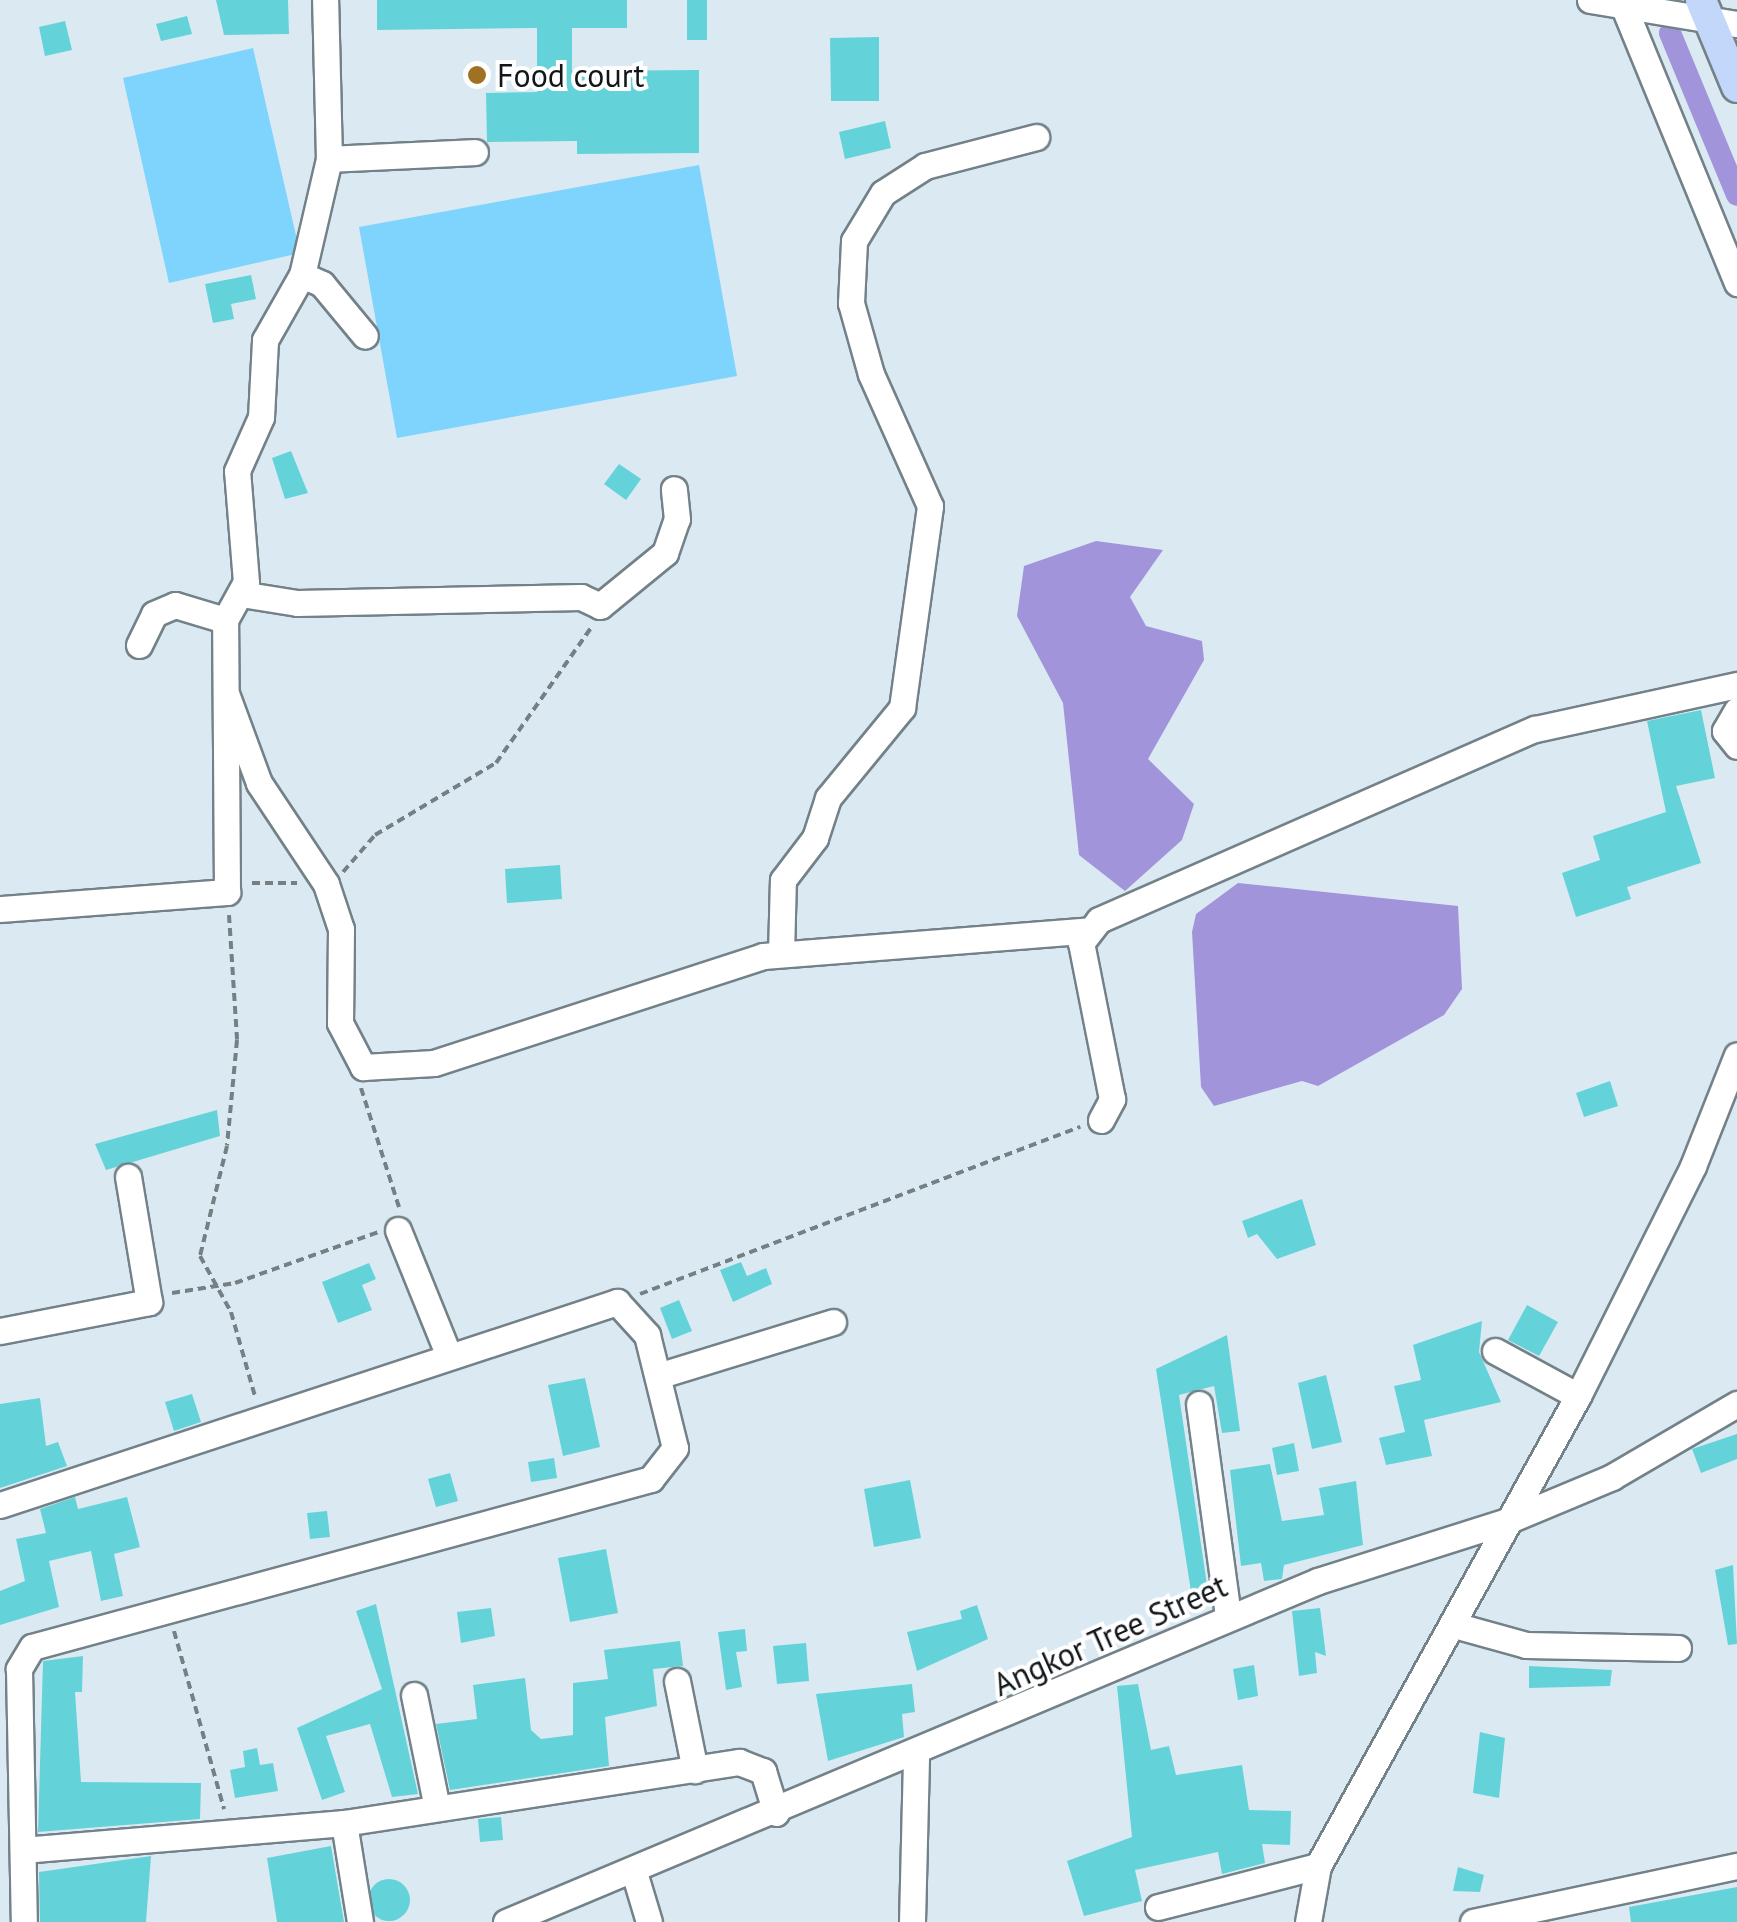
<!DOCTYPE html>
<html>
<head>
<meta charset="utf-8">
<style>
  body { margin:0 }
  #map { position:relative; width:1737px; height:1922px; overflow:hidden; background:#dbeaf2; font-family:"PT Sans",sans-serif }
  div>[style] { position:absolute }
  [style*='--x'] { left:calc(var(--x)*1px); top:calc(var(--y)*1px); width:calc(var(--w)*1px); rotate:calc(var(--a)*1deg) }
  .green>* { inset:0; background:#7fd4fd }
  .water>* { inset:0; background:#a194da }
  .canal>* { height:22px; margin:-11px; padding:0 11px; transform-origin:11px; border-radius:11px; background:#a194da }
  .building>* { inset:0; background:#64d3d9 }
  .round { border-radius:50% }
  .path>* { height:4px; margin-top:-2px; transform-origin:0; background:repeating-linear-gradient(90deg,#757f84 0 8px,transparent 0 13px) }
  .roads { filter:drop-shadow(2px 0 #738188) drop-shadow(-2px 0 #738188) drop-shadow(0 2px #738188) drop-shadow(0 -2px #738188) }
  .minor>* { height:25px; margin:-12.5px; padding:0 12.5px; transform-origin:12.5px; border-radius:12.5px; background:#fff }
  .major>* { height:30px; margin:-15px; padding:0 15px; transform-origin:15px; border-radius:15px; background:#c2d7fa }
  .dots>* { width:28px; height:28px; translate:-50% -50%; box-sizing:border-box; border:5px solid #fff; border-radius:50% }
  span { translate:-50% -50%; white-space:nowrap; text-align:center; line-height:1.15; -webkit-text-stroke:8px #fff; paint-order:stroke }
  .poi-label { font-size:32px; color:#111619 }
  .left { translate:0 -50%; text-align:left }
  .street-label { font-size:32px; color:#111619 }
</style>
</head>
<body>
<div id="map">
  <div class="green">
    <i style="clip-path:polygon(253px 48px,300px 253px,169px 283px,123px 78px)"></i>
    <i style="clip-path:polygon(699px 165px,737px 376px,397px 438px,359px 227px)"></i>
  </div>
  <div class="water">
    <i style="clip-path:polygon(1096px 541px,1163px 550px,1130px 597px,1146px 626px,1202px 641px,1204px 660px,1148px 759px,1194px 804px,1182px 840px,1125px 891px,1079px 855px,1063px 703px,1017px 616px,1024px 566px)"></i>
    <i style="clip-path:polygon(1238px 883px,1458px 906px,1462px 989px,1444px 1015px,1318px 1086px,1302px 1081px,1214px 1106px,1201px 1087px,1192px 932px,1196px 914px)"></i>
  </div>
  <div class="canal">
    <i style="--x:1670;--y:33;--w:175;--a:67.5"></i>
  </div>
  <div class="building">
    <i style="clip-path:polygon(216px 0,288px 0,289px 34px,224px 35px)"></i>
    <i style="clip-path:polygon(377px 0,627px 0,627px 28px,572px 28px,572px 71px,699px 70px,699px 153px,577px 154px,577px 141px,487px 142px,486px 93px,537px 92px,537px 28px,377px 30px)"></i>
    <i style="clip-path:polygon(687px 0,707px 0,707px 40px,687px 40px)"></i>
    <i style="clip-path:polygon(187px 16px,192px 34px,161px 41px,156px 24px)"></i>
    <i style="clip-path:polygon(65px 21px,72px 50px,45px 56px,39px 27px)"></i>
    <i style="clip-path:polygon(879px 37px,879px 101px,831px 101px,830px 38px)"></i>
    <i style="clip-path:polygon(885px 121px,891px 148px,845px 159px,839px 132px)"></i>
    <i style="clip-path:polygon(251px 275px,256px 299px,231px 304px,234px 319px,213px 323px,205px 284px)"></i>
    <i style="clip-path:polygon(291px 451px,308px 493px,285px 499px,272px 458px)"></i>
    <i style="clip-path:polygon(619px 464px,641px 479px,626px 500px,604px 484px)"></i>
    <i style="clip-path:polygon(1701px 710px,1715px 778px,1676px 786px,1701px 863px,1627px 887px,1631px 899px,1576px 917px,1562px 873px,1600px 860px,1593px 836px,1666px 812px,1647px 721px)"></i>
    <i style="clip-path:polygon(560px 865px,562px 899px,507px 903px,505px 869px)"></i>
    <i style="clip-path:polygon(1610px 1081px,1618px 1106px,1584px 1117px,1576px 1093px)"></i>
    <i style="clip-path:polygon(217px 1110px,220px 1136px,106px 1170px,95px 1144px)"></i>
    <i style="clip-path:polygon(1302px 1199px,1316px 1245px,1277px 1259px,1257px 1234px,1248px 1238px,1242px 1221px)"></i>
    <i style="clip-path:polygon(741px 1262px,747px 1276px,766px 1268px,772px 1284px,733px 1302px,720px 1270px)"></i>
    <i style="clip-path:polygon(369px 1263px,376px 1279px,362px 1285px,372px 1310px,338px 1323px,322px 1282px)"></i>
    <i style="clip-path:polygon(679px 1300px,692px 1331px,672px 1339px,660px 1308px)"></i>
    <i style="clip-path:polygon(1527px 1305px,1558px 1322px,1539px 1356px,1508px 1340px)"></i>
    <i style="clip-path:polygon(1482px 1321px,1479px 1352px,1501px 1402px,1424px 1420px,1432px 1456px,1386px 1465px,1379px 1438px,1405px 1432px,1394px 1386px,1421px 1380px,1413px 1345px)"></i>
    <i style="clip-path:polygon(1227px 1335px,1240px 1431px,1222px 1433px,1214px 1386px,1179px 1395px,1207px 1585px,1193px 1604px,1156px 1369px)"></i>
    <i style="clip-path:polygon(1326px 1375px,1342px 1442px,1312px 1449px,1298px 1383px)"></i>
    <i style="clip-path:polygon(585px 1378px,600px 1447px,563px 1456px,548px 1385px)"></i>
    <i style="clip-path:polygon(192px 1394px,201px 1422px,174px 1431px,165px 1402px)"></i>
    <i style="clip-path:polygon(40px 1398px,46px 1446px,58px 1442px,67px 1466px,0 1488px,0 1404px)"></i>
    <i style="clip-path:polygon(1737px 1434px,1737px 1459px,1701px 1473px,1692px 1449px)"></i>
    <i style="clip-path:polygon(1294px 1443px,1299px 1471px,1277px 1475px,1272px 1448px)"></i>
    <i style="clip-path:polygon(554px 1458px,557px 1478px,531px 1482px,528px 1462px)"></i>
    <i style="clip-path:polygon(1270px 1464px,1282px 1521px,1324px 1515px,1319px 1488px,1356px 1481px,1363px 1545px,1284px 1565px,1282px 1579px,1264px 1581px,1261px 1563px,1241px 1566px,1230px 1470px)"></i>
    <i style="clip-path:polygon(450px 1473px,458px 1501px,436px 1507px,428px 1479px)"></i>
    <i style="clip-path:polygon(910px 1480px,921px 1538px,874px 1547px,864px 1489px)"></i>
    <i style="clip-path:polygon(75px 1497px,78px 1509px,127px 1497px,140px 1547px,114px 1554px,123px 1596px,101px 1601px,91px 1551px,49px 1561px,59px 1607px,0 1625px,0 1591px,25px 1581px,16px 1539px,46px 1533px,40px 1509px)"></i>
    <i style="clip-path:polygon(327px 1511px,330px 1537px,310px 1539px,307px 1513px)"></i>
    <i style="clip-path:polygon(606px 1549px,618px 1613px,570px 1622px,558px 1558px)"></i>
    <i style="clip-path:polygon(1733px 1565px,1737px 1644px,1728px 1645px,1715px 1570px)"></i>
    <i style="clip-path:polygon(376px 1604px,418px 1794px,392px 1797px,370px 1724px,326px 1736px,345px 1792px,322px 1800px,297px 1728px,382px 1689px,356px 1611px)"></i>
    <i style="clip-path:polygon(977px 1605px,988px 1639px,917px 1671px,907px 1632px,962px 1619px,960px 1611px)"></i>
    <i style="clip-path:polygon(491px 1608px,495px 1636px,461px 1643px,457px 1612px)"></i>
    <i style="clip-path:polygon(1320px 1608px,1326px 1656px,1315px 1652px,1317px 1673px,1299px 1676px,1292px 1611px)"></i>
    <i style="clip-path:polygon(745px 1629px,747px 1651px,736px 1652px,742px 1687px,726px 1690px,718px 1632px)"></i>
    <i style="clip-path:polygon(680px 1641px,683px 1666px,653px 1669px,657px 1706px,605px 1717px,609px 1766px,450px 1790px,436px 1724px,477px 1719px,473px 1685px,525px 1678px,531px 1730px,541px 1739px,573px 1735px,573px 1683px,608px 1679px,604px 1650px)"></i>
    <i style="clip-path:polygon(806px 1643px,809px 1681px,777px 1684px,773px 1646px)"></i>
    <i style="clip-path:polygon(83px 1656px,82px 1692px,75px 1692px,81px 1782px,201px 1783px,200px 1819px,38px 1832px,43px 1661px)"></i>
    <i style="clip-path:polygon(1254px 1665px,1258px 1696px,1238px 1700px,1233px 1669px)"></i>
    <i style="clip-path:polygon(1529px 1666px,1612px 1670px,1610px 1686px,1529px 1688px)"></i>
    <i style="clip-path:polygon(912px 1684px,915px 1712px,902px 1714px,904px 1737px,828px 1761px,816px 1694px)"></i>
    <i style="clip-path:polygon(1138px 1684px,1151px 1750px,1169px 1746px,1176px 1775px,1242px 1765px,1249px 1810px,1291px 1811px,1290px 1845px,1262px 1844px,1265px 1863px,1222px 1874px,1218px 1852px,1135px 1870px,1142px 1901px,1084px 1916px,1067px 1861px,1132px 1837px,1117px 1686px)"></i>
    <i style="clip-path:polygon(1480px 1732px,1505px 1738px,1499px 1798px,1473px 1793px)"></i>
    <i style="clip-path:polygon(257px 1748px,260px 1765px,273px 1763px,278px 1791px,235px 1798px,230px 1770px,245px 1767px,243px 1751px)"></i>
    <i style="clip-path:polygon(501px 1817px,503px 1840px,480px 1842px,478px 1819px)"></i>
    <i style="clip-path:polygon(331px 1846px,344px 1922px,277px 1922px,267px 1858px)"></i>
    <i style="clip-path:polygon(151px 1856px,146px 1922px,40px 1922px,39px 1872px)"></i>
    <i style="clip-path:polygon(1458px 1867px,1484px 1875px,1480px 1892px,1453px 1891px)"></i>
    <i class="round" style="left:368px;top:1879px;width:42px;height:42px"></i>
    <i style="clip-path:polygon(1737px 1887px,1737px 1922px,1631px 1922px,1629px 1907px)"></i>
  </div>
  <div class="path">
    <i style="--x:343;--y:872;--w:49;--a:-49.1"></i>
    <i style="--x:375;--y:835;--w:141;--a:-30.8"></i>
    <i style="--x:496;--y:763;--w:165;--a:-54.9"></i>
    <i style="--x:252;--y:883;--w:45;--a:0"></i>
    <i style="--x:229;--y:915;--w:125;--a:86.3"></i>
    <i style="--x:237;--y:1040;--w:106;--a:95.4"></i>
    <i style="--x:227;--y:1146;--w:113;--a:103.8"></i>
    <i style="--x:200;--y:1256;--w:64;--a:61"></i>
    <i style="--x:231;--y:1312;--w:87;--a:74.1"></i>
    <i style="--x:361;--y:1088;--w:125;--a:72.3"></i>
    <i style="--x:172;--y:1293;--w:64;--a:-9"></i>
    <i style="--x:235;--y:1283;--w:152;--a:-19.6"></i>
    <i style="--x:640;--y:1294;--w:471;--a:-20.8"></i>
    <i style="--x:174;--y:1631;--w:185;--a:74.3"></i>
  </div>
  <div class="roads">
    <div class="minor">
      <i style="--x:1590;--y:0;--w:149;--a:9.3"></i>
      <i style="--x:1621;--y:0;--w:306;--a:67.7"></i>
      <i style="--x:329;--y:159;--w:146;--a:-2.7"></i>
      <i style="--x:302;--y:275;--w:22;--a:24"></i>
      <i style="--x:322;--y:284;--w:67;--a:50.4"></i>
      <i style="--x:241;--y:594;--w:57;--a:9.1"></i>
      <i style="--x:297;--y:603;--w:284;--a:-1.2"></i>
      <i style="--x:581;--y:597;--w:21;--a:25"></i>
      <i style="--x:600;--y:606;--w:84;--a:-39.2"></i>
      <i style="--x:665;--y:553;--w:36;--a:-71"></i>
      <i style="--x:677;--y:519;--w:30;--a:-96"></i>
      <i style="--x:139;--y:645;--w:34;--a:-64"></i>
      <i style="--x:154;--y:614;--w:23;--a:-23"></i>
      <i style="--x:175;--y:605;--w:52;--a:16.7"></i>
      <i style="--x:227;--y:696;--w:93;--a:69.8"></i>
      <i style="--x:259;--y:783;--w:121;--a:56.4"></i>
      <i style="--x:326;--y:884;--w:47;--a:71.6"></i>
      <i style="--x:341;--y:929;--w:94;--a:90.6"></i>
      <i style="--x:340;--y:1023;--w:50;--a:62.4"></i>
      <i style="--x:363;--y:1067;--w:71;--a:-3.2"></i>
      <i style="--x:434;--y:1063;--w:346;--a:-18"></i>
      <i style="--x:763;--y:956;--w:322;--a:-4.5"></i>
      <i style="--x:1737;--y:710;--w:24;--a:120"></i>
      <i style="--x:1725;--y:731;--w:19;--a:51"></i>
      <i style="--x:0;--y:909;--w:228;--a:-4.3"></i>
      <i style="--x:227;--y:892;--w:272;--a:-90.4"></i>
      <i style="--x:225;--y:620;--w:43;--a:-61.1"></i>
      <i style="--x:246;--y:582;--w:111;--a:-94.6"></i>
      <i style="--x:237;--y:471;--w:59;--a:-66"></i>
      <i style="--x:261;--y:417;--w:77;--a:-87"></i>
      <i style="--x:265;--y:340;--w:75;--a:-60.4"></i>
      <i style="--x:302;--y:275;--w:119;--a:-76.9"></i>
      <i style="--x:329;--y:159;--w:159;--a:-91.4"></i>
      <i style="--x:781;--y:954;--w:74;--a:-88.5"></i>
      <i style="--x:783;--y:880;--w:53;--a:-52.7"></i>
      <i style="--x:815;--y:838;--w:42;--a:-72"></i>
      <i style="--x:828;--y:798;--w:117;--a:-50.6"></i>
      <i style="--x:902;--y:708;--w:204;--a:-82.1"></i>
      <i style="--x:930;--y:506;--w:145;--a:-114.1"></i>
      <i style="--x:871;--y:374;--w:74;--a:-105.7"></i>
      <i style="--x:851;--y:303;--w:62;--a:-87.2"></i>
      <i style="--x:854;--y:241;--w:56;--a:-58.9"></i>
      <i style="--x:883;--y:193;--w:50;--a:-32.7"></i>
      <i style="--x:925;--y:166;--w:115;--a:-14.6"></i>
      <i style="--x:1101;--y:1120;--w:24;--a:-62"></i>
      <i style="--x:1112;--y:1099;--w:159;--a:-101.2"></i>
      <i style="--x:1081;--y:943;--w:29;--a:-52"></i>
      <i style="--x:1099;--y:920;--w:476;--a:-23.7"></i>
      <i style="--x:1535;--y:729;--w:207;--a:-12.3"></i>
      <i style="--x:398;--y:1230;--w:136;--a:68"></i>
      <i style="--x:0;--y:1331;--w:152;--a:-11"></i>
      <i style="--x:149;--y:1302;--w:127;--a:-99.5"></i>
      <i style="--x:1495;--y:1351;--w:94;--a:28.5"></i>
      <i style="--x:661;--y:1375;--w:180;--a:-17.1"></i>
      <i style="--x:1199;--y:1404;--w:215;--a:82.2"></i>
      <i style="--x:0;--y:1505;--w:650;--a:-18.21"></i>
      <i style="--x:617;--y:1302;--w:45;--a:47.7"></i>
      <i style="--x:647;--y:1335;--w:116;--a:76.1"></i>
      <i style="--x:675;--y:1448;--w:39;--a:128"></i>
      <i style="--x:651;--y:1479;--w:641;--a:164.82"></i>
      <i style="--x:32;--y:1647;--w:26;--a:121"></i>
      <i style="--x:19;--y:1669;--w:253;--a:88.9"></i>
      <i style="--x:1454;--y:1625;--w:75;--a:15.5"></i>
      <i style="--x:1526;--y:1645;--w:152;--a:1.1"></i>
      <i style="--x:677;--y:1681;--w:91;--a:78.6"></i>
      <i style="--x:414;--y:1695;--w:110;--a:78.5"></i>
      <i style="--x:344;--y:1823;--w:100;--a:80.8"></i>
      <i style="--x:23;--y:1850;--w:322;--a:-4.8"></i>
      <i style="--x:344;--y:1823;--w:400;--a:-8.8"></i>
      <i style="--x:739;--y:1762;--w:26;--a:21"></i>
      <i style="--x:763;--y:1771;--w:44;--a:72.8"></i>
      <i style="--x:634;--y:1872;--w:52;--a:73.3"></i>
      <i style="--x:1158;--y:1907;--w:165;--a:-14.4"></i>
      <i style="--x:506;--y:1922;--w:881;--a:-22.78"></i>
      <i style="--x:1318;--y:1581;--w:198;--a:-17.6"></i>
      <i style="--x:1507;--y:1521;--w:114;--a:-22.7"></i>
      <i style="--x:1612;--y:1477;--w:145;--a:-30.3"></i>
      <i style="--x:912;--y:1922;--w:166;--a:-88.6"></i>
      <i style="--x:1308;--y:1922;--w:57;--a:-79.9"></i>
      <i style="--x:1318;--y:1866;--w:537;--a:-61.05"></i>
      <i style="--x:1578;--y:1396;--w:257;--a:-63.4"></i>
      <i style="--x:1693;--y:1166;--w:119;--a:-68.4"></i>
      <i style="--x:1473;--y:1922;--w:270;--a:-12"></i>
    </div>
    <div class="major">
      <i style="--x:1701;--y:0;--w:94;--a:67.5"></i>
    </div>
  </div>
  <div class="dots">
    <i style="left:477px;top:75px;background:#9e7222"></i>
  </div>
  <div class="poi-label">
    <span class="left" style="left:497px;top:75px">Food court</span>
  </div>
  <div class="street-label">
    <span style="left:1110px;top:1635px;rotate:-24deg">Angkor Tree Street</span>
  </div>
</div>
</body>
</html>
